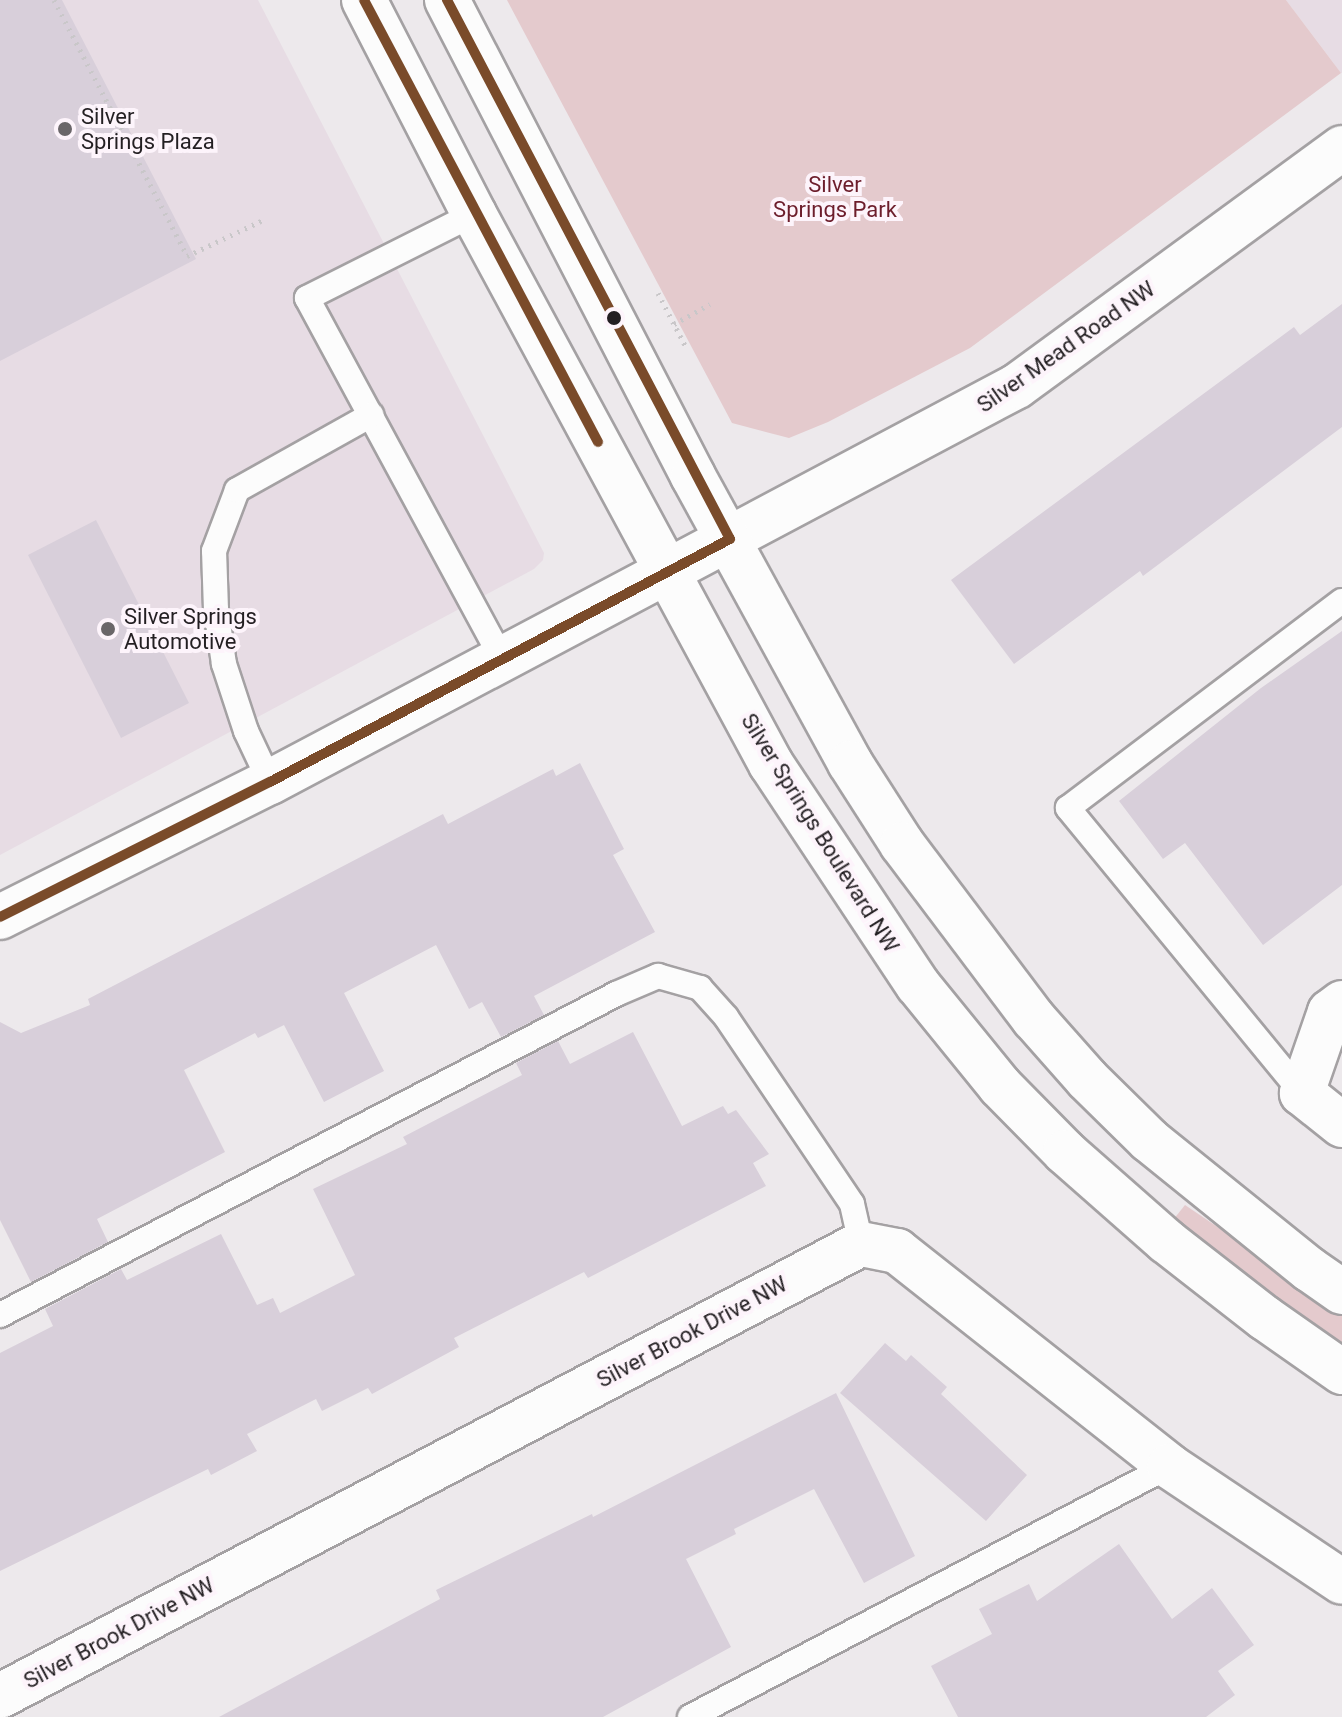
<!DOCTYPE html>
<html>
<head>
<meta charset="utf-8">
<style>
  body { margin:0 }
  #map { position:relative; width:1342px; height:1717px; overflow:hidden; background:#ede9ec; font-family:Roboto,sans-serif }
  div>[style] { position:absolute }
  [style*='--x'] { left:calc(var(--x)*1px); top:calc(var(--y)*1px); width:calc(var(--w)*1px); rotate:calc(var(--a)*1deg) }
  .built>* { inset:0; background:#e7dce4 }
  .green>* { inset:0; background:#e4cacd }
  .building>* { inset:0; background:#d8cfda }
  .path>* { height:5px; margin-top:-2.5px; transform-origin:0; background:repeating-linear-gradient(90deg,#c9c7c9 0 2px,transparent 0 8px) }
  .roads { filter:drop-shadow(2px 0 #a4a1a3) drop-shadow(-2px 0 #a4a1a3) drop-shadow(0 2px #a4a1a3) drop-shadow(0 -2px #a4a1a3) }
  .lane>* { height:24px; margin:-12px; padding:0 12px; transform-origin:12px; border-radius:12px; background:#fcfcfc }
  .street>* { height:44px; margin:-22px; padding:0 22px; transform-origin:22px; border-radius:22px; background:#fcfcfc }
  .secondary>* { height:44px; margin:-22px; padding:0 22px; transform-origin:22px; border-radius:22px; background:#fcfcfc }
  .bus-1>* { height:10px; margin:-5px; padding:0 5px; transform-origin:5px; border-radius:5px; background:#7a4b2a }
  .dots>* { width:22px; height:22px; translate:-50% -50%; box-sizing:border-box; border:4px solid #fdf4fb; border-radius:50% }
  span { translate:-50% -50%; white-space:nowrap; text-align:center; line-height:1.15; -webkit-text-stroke:8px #fdf4fb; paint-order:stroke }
  .poi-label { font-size:22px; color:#231f22 }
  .left { translate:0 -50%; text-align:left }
  .park-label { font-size:22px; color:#6c1d2b }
  .street-label { font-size:22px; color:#231f22 }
</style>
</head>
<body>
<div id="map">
  <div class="built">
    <i style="clip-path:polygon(0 0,258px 0,544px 553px,543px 560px,534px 569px,0 855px)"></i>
    <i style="clip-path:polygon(1286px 0,1342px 0,1342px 73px,1341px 73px)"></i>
  </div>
  <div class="green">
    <i style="clip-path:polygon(507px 0,1286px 0,1341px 73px,970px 348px,828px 422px,789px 438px,732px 423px)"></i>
    <i style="clip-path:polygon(1185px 1205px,1342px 1311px,1342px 1352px,1169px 1225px)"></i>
  </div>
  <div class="building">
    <i style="clip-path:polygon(0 0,62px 0,196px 259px,0 361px)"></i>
    <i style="clip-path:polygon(1342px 304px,1342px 427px,1143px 576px,1140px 571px,1014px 664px,951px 580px,1294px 327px,1300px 335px)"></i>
    <i style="clip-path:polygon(96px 520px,189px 703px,121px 738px,28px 555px)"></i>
    <i style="clip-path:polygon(1342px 631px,1342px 885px,1263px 945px,1185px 843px,1163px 859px,1119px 801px,1261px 688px)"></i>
    <i style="clip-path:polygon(580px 763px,624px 849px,613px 855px,655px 932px,534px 996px,544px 1015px,501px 1037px,482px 1002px,469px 1009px,436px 945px,344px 993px,384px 1071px,324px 1102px,284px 1025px,258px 1038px,255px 1033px,184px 1070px,225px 1152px,97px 1219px,108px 1242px,31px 1282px,0 1220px,0 1022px,21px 1033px,90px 1005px,88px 999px,443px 814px,448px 824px,553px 769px,556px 776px)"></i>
    <i style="clip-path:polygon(633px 1032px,682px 1126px,723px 1106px,728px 1114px,736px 1110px,769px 1154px,753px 1163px,766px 1186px,588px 1278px,584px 1272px,454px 1338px,459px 1347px,372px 1394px,368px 1388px,322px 1411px,316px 1399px,247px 1434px,257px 1451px,211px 1475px,208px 1469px,0 1571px,0 1353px,53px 1326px,45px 1309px,121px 1269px,127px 1280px,221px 1234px,257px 1305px,273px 1298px,280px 1313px,355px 1275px,313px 1189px,407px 1144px,403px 1137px,522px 1075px,516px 1063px,558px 1041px,570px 1064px)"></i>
    <i style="clip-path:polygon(885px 1343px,906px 1361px,911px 1355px,947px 1387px,941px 1394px,1027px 1475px,986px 1521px,840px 1393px)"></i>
    <i style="clip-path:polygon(836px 1393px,915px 1556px,864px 1583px,814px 1489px,734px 1529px,736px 1534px,686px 1559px,731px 1647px,603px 1717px,219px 1717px,440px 1599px,436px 1590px,592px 1514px,593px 1517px)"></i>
    <i style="clip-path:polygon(1119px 1544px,1172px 1619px,1212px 1588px,1254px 1645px,1218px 1671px,1235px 1695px,1206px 1717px,958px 1717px,931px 1666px,992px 1634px,979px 1609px,1029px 1584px,1037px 1601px)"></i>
  </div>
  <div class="path">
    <i style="--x:54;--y:0;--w:288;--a:62.5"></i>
    <i style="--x:187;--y:256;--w:84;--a:-25.3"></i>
    <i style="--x:658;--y:293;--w:59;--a:62.6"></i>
    <i style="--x:674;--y:324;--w:41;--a:-29.1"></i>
  </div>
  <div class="roads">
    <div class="lane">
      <i style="--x:474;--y:214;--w:187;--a:153.3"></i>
      <i style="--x:307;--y:298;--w:412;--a:61.6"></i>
      <i style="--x:270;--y:782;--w:56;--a:-115.2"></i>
      <i style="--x:246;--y:731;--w:71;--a:-108.2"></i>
      <i style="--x:224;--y:664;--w:55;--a:-98.4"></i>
      <i style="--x:216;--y:610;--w:59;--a:-91.9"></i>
      <i style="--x:214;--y:551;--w:65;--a:-69.3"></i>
      <i style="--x:237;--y:490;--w:154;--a:-29.2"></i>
      <i style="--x:1302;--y:1093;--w:369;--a:-129.4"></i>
      <i style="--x:1068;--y:808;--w:343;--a:-37.1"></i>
      <i style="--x:0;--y:1315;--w:695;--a:-27.52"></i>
      <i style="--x:616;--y:994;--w:46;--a:-23.2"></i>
      <i style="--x:658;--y:976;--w:44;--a:15.9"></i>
      <i style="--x:700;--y:988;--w:39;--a:48"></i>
      <i style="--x:726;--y:1017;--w:225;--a:56"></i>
      <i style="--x:852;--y:1204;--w:41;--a:77.3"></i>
      <i style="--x:690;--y:1717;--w:541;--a:-27.65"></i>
    </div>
    <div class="street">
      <i style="--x:0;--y:917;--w:302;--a:-26.6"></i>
      <i style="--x:270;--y:782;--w:845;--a:-27.93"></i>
      <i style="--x:1017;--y:386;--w:403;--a:-36.2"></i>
      <i style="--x:1342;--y:1003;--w:15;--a:143"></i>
      <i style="--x:1330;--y:1012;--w:86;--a:109.1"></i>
      <i style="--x:1302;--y:1093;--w:51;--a:38.7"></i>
      <i style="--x:0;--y:1696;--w:972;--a:-27.7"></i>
      <i style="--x:861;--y:1244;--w:37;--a:11"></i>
      <i style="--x:897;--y:1251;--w:347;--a:38.3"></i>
      <i style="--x:1169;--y:1466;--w:208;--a:33.8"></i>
    </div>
    <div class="secondary">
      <i style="--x:364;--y:0;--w:241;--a:62.8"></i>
      <i style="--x:474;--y:214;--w:625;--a:61.63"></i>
      <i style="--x:771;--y:764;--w:265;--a:56.4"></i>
      <i style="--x:918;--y:985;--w:130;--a:50.9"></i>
      <i style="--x:1000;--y:1086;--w:93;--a:45.4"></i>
      <i style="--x:1065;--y:1152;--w:135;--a:41.4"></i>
      <i style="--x:1166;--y:1241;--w:125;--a:37.9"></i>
      <i style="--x:1265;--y:1318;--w:94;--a:35"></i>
      <i style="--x:447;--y:0;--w:536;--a:62.67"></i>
      <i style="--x:693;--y:476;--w:327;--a:61.3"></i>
      <i style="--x:850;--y:763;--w:96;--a:57.3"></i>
      <i style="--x:902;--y:844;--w:219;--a:53"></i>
      <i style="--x:1034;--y:1019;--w:80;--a:48.5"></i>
      <i style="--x:1087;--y:1079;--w:87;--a:44.5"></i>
      <i style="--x:1149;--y:1140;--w:206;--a:38.9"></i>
      <i style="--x:1309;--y:1269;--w:40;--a:34.9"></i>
    </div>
  </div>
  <div class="bus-1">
    <i style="--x:364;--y:0;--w:500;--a:62.1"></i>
    <i style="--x:0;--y:917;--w:302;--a:-26.6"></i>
    <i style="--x:270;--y:782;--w:520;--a:-27.85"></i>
    <i style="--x:730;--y:539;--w:609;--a:-117.7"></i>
  </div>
  <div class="dots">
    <i style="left:65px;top:129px;background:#6a6669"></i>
    <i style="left:614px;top:318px;background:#231f22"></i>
    <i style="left:108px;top:629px;background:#6a6669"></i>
  </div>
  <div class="poi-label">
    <span class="left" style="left:81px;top:129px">Silver<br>Springs Plaza</span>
    <span class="left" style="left:124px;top:629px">Silver Springs<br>Automotive</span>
  </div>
  <div class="park-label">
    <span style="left:835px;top:197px">Silver<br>Springs Park</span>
  </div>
  <div class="street-label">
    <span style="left:1066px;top:347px;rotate:-35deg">Silver Mead Road NW</span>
    <span style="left:820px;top:833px;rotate:58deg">Silver Springs Boulevard NW</span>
    <span style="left:692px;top:1332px;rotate:-28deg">Silver Brook Drive NW</span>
    <span style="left:119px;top:1633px;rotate:-28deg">Silver Brook Drive NW</span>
  </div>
</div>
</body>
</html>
